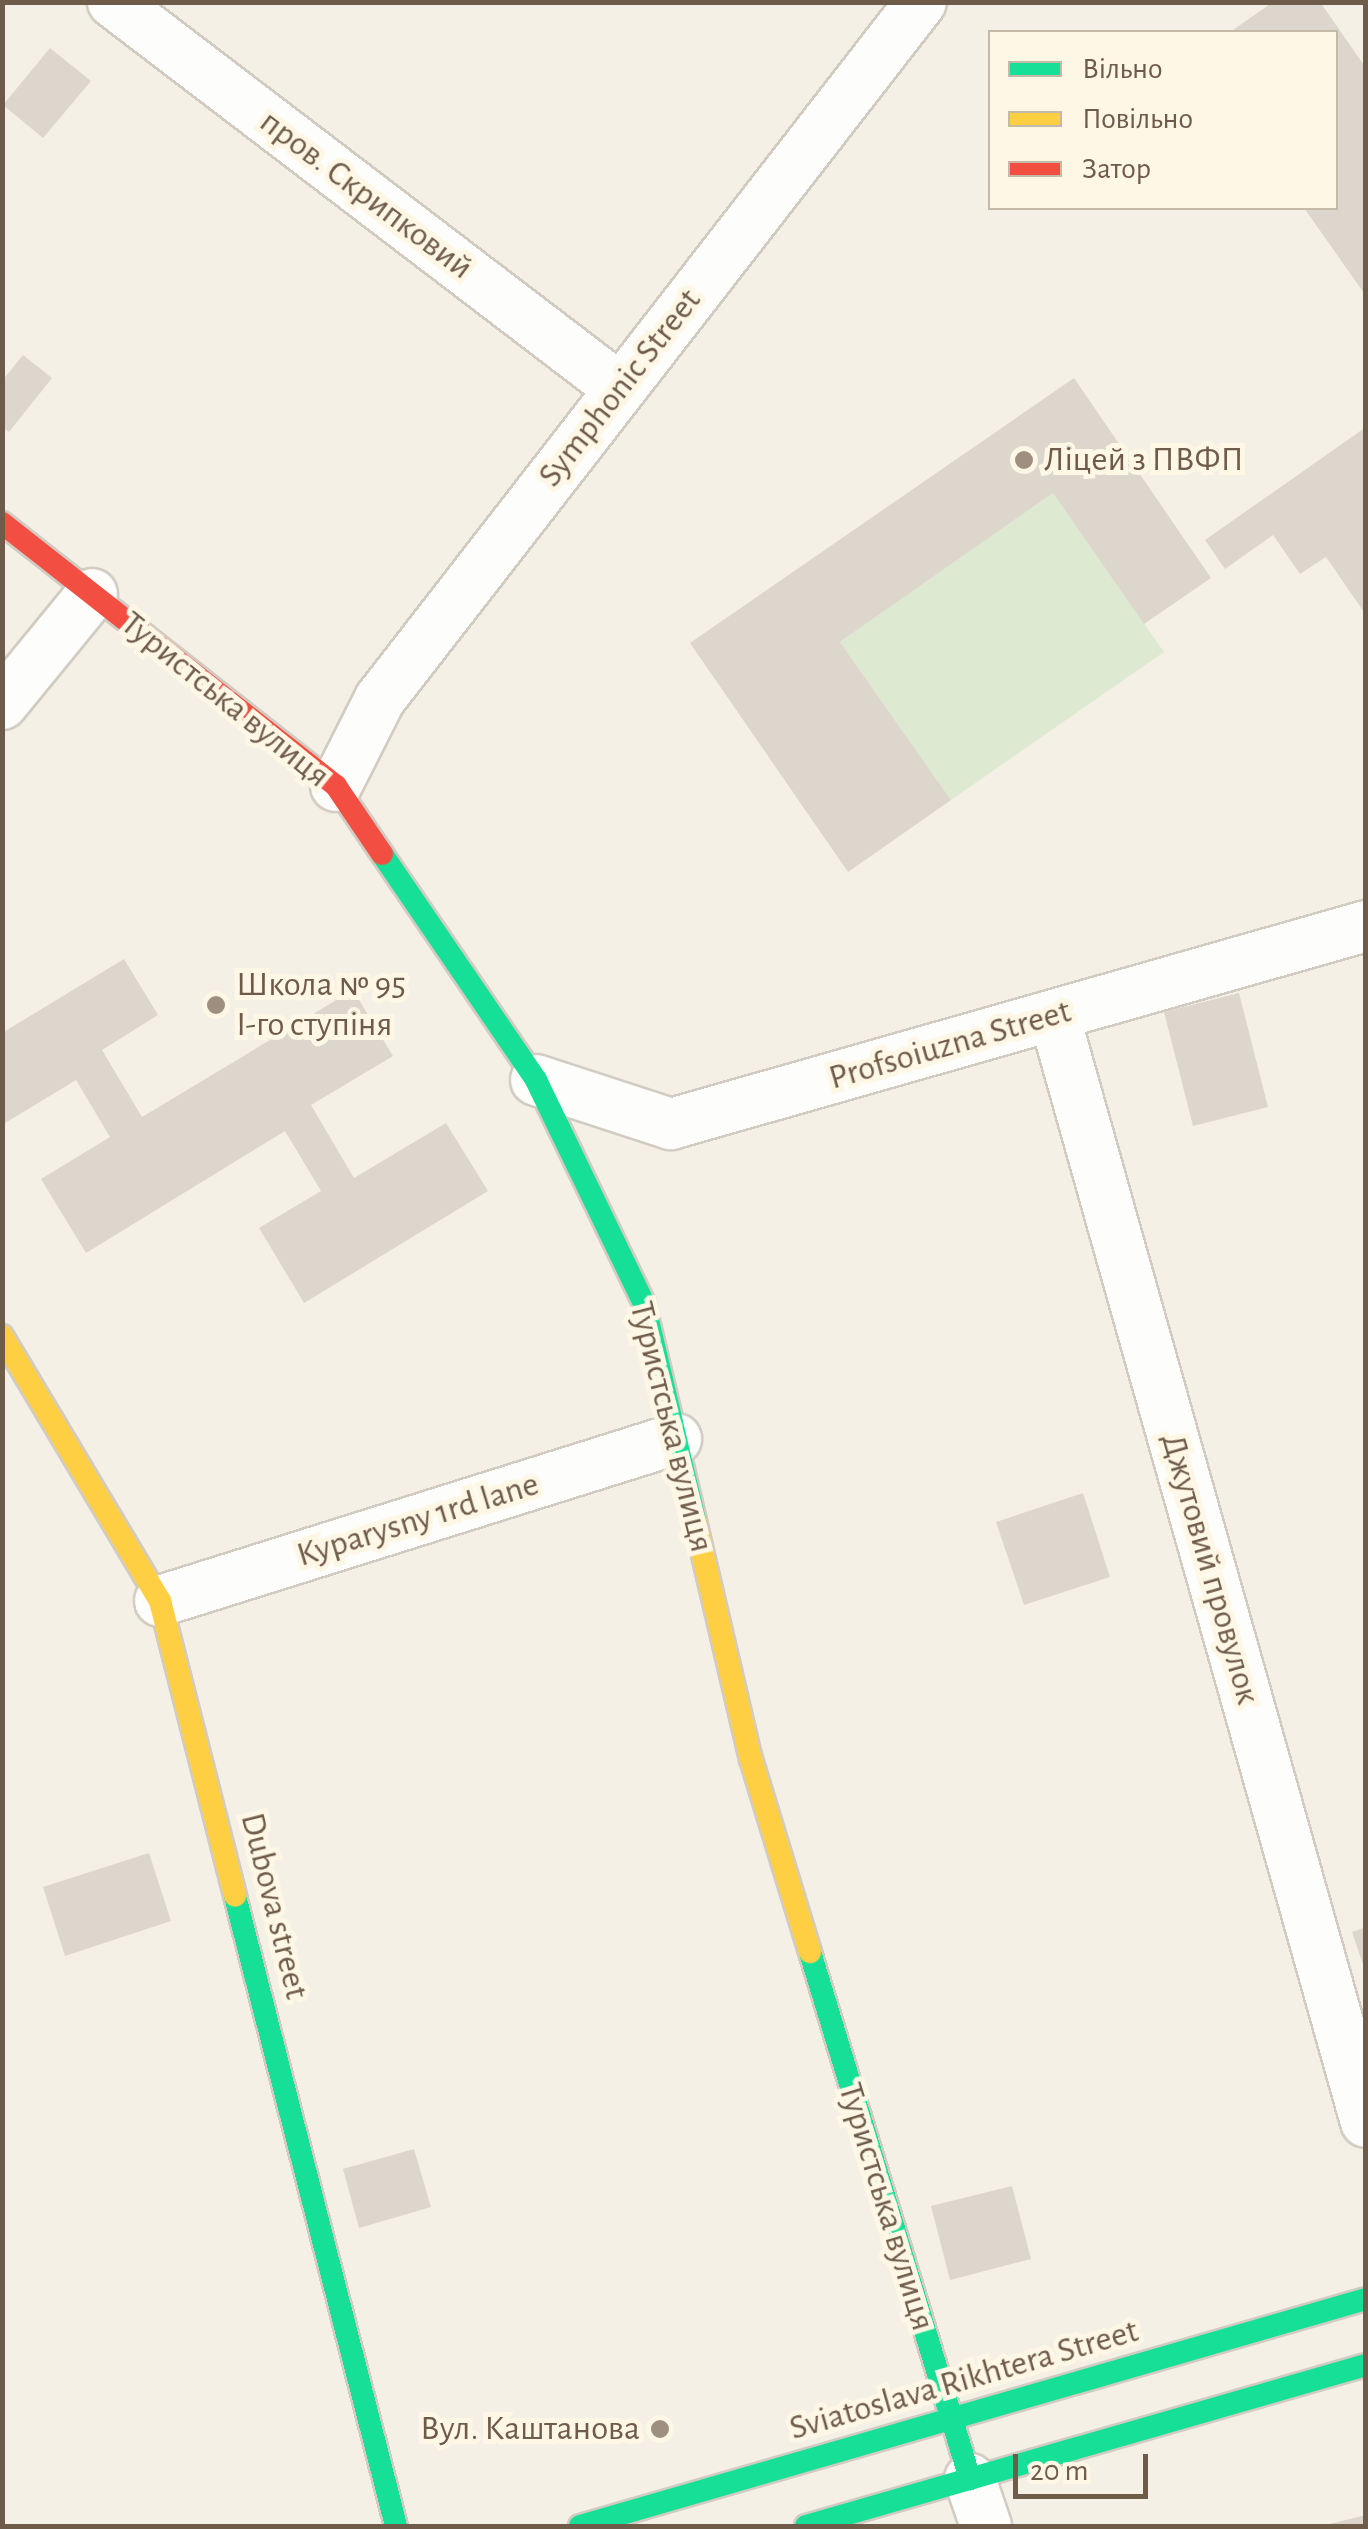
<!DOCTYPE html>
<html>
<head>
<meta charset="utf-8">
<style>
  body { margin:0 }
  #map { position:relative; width:1368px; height:2529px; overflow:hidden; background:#f4f0e6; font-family:"Alegreya Sans",sans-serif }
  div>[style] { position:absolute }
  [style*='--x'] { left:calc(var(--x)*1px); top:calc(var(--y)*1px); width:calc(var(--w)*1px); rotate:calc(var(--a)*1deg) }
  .green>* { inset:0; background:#ddead1 }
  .building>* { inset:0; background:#ddd6cc }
  .roads { filter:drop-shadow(2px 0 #d2cbc2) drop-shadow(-2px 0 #d2cbc2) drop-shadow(0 2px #d2cbc2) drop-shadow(0 -2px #d2cbc2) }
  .street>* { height:50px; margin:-25px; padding:0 25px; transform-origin:25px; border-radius:25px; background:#fdfdfb }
  .fast>* { height:22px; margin:-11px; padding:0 11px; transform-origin:11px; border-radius:11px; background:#16e098 }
  .slow>* { height:22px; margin:-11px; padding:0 11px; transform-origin:11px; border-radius:11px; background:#ffcf43 }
  .jam>* { height:22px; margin:-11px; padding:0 11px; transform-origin:11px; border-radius:11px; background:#f24e42 }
  .dots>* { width:28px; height:28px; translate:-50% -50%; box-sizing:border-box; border:5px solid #fef7e5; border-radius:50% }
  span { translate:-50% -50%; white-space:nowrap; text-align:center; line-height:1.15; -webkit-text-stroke:10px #fef7e5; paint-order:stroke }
  .street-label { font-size:35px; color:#6f5b49 }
  .poi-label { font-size:35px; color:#6f5b49 }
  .left { translate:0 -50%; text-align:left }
  .right { translate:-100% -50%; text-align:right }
  .frame { position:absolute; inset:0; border:5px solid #6f5b49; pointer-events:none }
  .legend { position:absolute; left:988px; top:30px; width:350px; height:180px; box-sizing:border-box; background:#fef7e5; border:2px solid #c5b9a7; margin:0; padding:12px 18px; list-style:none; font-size:30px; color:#6f5b49 }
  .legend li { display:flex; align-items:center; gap:20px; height:50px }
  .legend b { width:50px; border:2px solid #c5b9a7 }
  .scale { position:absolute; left:1013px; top:2454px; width:135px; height:45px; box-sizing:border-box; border:5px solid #6f5b49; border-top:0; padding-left:12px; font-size:30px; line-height:35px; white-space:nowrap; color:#6f5b49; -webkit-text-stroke:8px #fef7e5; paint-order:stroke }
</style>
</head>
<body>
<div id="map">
  <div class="green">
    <i style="clip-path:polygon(1053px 493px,1164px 652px,951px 800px,840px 642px)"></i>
  </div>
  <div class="building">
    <i style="clip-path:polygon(1273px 2px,1320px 2px,1366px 68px,1366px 296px,1304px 208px,1336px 208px,1336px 32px,1230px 32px)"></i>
    <i style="clip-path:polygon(50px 48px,91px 81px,43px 138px,3px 105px)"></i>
    <i style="clip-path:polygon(23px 355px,52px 378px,9px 432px,2px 427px,2px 381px)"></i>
    <i style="clip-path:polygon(1074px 378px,1211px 578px,1144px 624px,1053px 493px,840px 642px,951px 800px,848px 872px,690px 643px)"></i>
    <i style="clip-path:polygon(1366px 427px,1366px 615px,1326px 557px,1300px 574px,1273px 535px,1225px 569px,1205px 540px)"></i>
    <i style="clip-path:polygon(124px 959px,158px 1015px,102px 1050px,142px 1117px,353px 990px,393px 1056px,311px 1105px,354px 1178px,446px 1123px,488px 1191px,304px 1303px,259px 1228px,321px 1191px,285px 1131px,86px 1253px,41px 1179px,110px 1137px,76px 1080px,2px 1125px,2px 1033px)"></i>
    <i style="clip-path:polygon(1239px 993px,1268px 1107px,1193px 1126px,1164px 1012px)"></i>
    <i style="clip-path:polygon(1083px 1493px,1110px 1577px,1024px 1605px,996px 1522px)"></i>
    <i style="clip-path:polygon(149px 1853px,171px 1921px,65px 1956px,43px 1887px)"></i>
    <i style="clip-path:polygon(1366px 1927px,1366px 1970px,1365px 1970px,1352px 1932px)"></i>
    <i style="clip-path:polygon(414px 2149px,431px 2207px,359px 2228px,343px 2169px)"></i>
    <i style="clip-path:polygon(1012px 2186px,1031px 2259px,950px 2280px,931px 2206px)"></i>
    <i style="clip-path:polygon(1366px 2515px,1366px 2526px,1325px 2526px,1325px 2525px)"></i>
  </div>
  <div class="roads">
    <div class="street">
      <i style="--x:113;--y:2;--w:636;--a:37.34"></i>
      <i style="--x:2;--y:704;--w:142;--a:-50.7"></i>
      <i style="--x:336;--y:786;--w:97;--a:-63.2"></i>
      <i style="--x:380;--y:699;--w:882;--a:-52.18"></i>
      <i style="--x:1054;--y:1015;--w:1150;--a:74.26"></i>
      <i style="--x:536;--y:1080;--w:142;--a:18.1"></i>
      <i style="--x:671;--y:1124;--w:723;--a:-15.9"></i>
      <i style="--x:160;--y:1601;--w:541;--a:-17.43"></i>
      <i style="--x:970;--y:2479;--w:50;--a:71.2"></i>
    </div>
    <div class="fast">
      <i style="--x:382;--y:854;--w:273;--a:55.7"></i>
      <i style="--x:536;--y:1080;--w:248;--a:64.2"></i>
      <i style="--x:644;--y:1303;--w:224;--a:76.8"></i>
      <i style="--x:235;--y:1896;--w:650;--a:75.66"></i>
      <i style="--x:810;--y:1952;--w:551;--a:73.11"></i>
      <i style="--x:580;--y:2526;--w:818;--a:-16.11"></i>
      <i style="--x:806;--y:2526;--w:583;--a:-16.04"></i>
    </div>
    <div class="slow">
      <i style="--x:2;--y:1336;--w:309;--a:59.2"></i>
      <i style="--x:160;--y:1601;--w:304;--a:75.7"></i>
      <i style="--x:695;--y:1521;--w:244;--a:76.8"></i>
      <i style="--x:751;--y:1759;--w:202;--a:73"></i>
    </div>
    <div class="jam">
      <i style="--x:2;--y:523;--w:425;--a:38.2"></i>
      <i style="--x:336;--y:786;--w:82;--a:55.9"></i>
    </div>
  </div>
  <div class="dots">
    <i style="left:1024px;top:460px;background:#9e8f80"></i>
    <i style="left:216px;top:1005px;background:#9e8f80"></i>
    <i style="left:660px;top:2429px;background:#9e8f80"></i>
  </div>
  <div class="street-label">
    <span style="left:366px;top:195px;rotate:37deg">пров. Скрипковий</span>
    <span style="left:620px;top:388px;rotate:-52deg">Symphonic Street</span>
    <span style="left:225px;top:700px;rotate:39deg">Туристська вулиця</span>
    <span style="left:950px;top:1045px;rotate:-16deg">Profsoiuzna Street</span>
    <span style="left:671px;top:1427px;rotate:76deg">Туристська вулиця</span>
    <span style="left:418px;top:1520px;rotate:-17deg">Kyparysny 1rd lane</span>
    <span style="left:1210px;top:1569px;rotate:74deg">Джутовий провулок</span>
    <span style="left:274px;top:1906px;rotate:76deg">Dubova street</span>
    <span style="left:886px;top:2207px;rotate:73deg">Туристська вулиця</span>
    <span style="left:964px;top:2380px;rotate:-16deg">Sviatoslava Rikhtera Street</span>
  </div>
  <div class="poi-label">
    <span class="left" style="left:1044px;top:460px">Ліцей з ПВФП</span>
    <span class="left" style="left:236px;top:1005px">Школа № 95<br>І-го ступіня</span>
    <span class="right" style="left:640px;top:2429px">Вул. Каштанова</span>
  </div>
  <div class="frame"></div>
  <ul class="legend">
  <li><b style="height:12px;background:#16e098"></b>Вільно</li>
  <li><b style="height:12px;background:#ffcf43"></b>Повільно</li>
  <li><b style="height:12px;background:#f24e42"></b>Затор</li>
  </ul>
  <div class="scale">20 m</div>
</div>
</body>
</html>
